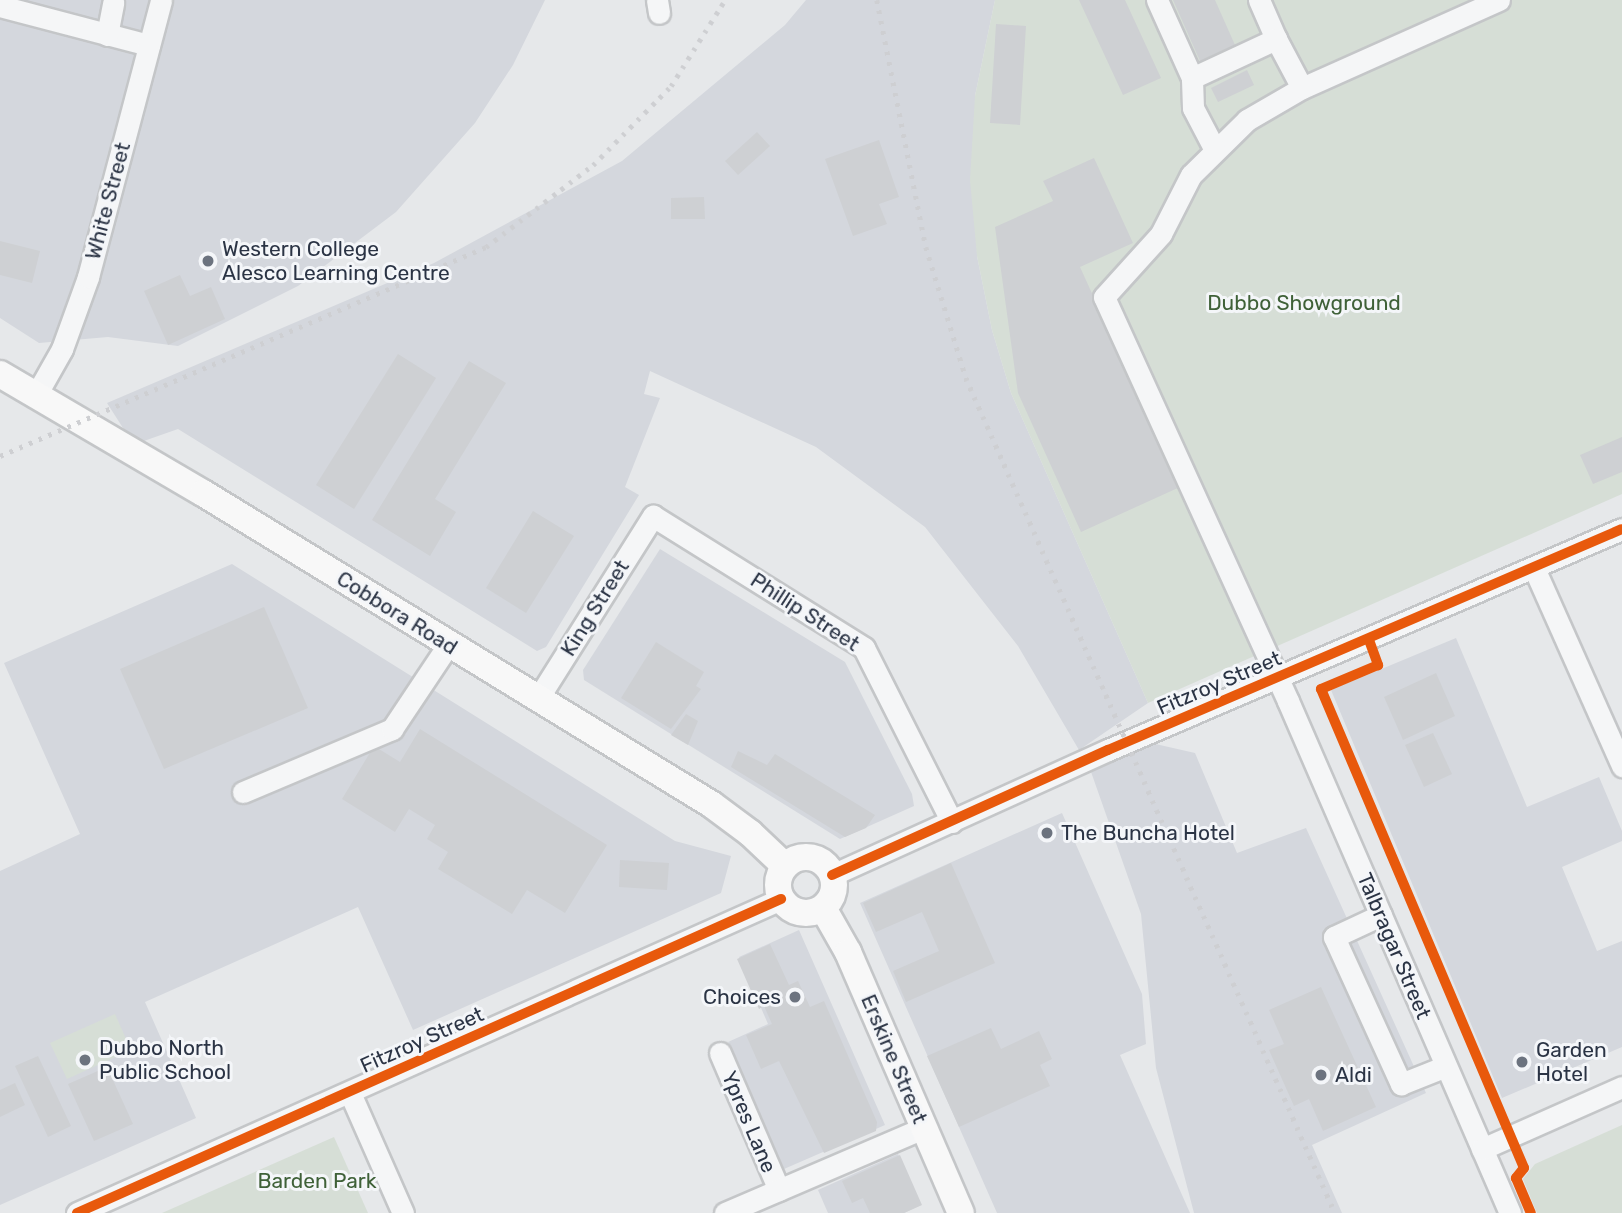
<!DOCTYPE html>
<html>
<head>
<meta charset="utf-8">
<style>
  body { margin:0 }
  #map { position:relative; width:1622px; height:1213px; overflow:hidden; background:#e6e8ea; font-family:Rubik,sans-serif }
  div>[style] { position:absolute }
  [style*='--x'] { left:calc(var(--x)*1px); top:calc(var(--y)*1px); width:calc(var(--w)*1px); rotate:calc(var(--a)*1deg) }
  .built>* { inset:0; background:#d4d7dd }
  .green>* { inset:0; background:#d6ded6 }
  .building>* { inset:0; background:#ced0d3 }
  .roads { filter:drop-shadow(2px 0 #c4c6c8) drop-shadow(-2px 0 #c4c6c8) drop-shadow(0 2px #c4c6c8) drop-shadow(0 -2px #c4c6c8) }
  .minor>* { height:21px; margin:-10.5px; padding:0 10.5px; transform-origin:10.5px; border-radius:10.5px; background:#f5f6f7 }
  .major>* { height:26px; margin:-13px; padding:0 13px; transform-origin:13px; border-radius:13px; background:#f8f8f8 }
  .major>.ring { margin:-13px; padding:0; box-sizing:content-box; background:none; border:26px solid #f8f8f8; border-radius:50% }
  .rail>* { height:4.5px; margin-top:-2.25px; transform-origin:0; background:repeating-linear-gradient(90deg,#cecfd2 0 3.5px,transparent 0 10.5px) }
  .cycleway>* { height:10px; margin:-5px; padding:0 5px; transform-origin:5px; border-radius:5px; background:#e8590c }
  .dots>* { width:19px; height:19px; translate:-50% -50%; box-sizing:border-box; border:4px solid #f4f6f9; border-radius:50% }
  span { translate:-50% -50%; white-space:nowrap; text-align:center; line-height:1.15; -webkit-text-stroke:6px #f4f6f9; paint-order:stroke }
  .street-label { font-size:21px; color:#2b3445 }
  .poi-label { font-size:21px; color:#2b3445 }
  .left { translate:0 -50%; text-align:left }
  .right { translate:-100% -50%; text-align:right }
  .park-label { font-size:21px; color:#3f6138 }
</style>
</head>
<body>
<div id="map">
  <div class="built">
    <i style="clip-path:polygon(0 0,545px 0,513px 65px,475px 123px,396px 212px,298px 286px,178px 346px,108px 337px,39px 343px,0 318px)"></i>
    <i style="clip-path:polygon(806px 0,995px 0,975px 96px,977px 256px,992px 330px,1011px 393px,1148px 703px,1079px 750px,1018px 646px,925px 527px,816px 447px,650px 371px,644px 394px,660px 398px,625px 487px,639px 495px,546px 647px,537px 651px,178px 429px,141px 442px,123px 428px,107px 403px,434px 263px,622px 161px,785px 25px)"></i>
    <i style="clip-path:polygon(660px 549px,845px 662px,912px 794px,914px 806px,840px 839px,584px 680px,583px 670px)"></i>
    <i style="clip-path:polygon(232px 564px,675px 841px,731px 856px,721px 893px,413px 1030px,358px 907px,145px 1002px,196px 1118px,0 1205px,0 871px,80px 834px,4px 663px)"></i>
    <i style="clip-path:polygon(1456px 638px,1527px 807px,1599px 777px,1622px 831px,1622px 841px,1562px 867px,1597px 951px,1622px 941px,1622px 1047px,1502px 1098px,1331px 690px)"></i>
    <i style="clip-path:polygon(1151px 743px,1195px 753px,1237px 853px,1306px 828px,1426px 1093px,1312px 1145px,1342px 1213px,1194px 1213px,1156px 1068px,1141px 914px,1090px 769px)"></i>
    <i style="clip-path:polygon(1062px 813px,1142px 994px,1146px 1044px,1120px 1055px,1190px 1213px,997px 1213px,860px 903px)"></i>
    <i style="clip-path:polygon(799px 930px,885px 1125px,784px 1169px,728px 1042px,768px 1024px,739px 957px)"></i>
    <i style="clip-path:polygon(898px 1154px,921px 1205px,904px 1213px,828px 1213px,818px 1190px)"></i>
  </div>
  <div class="green">
    <i style="clip-path:polygon(995px 0,1622px 0,1622px 494px,1148px 703px,1011px 393px,992px 330px,977px 256px,970px 180px,975px 96px)"></i>
    <i style="clip-path:polygon(115px 1014px,131px 1050px,67px 1079px,50px 1043px)"></i>
    <i style="clip-path:polygon(1622px 1125px,1622px 1213px,1537px 1213px,1523px 1179px,1535px 1164px)"></i>
    <i style="clip-path:polygon(334px 1137px,368px 1213px,162px 1213px)"></i>
  </div>
  <div class="building">
    <i style="clip-path:polygon(1079px 0,1125px 0,1161px 78px,1123px 95px)"></i>
    <i style="clip-path:polygon(1173px 0,1215px 0,1235px 45px,1200px 61px)"></i>
    <i style="clip-path:polygon(996px 24px,1026px 26px,1020px 125px,990px 123px)"></i>
    <i style="clip-path:polygon(1247px 70px,1254px 85px,1218px 102px,1211px 88px)"></i>
    <i style="clip-path:polygon(757px 132px,770px 146px,738px 175px,725px 161px)"></i>
    <i style="clip-path:polygon(879px 140px,899px 197px,879px 204px,887px 224px,853px 236px,825px 159px)"></i>
    <i style="clip-path:polygon(1094px 158px,1133px 243px,1080px 267px,1180px 487px,1081px 532px,1018px 393px,995px 227px,1053px 201px,1043px 181px)"></i>
    <i style="clip-path:polygon(704px 197px,705px 219px,671px 219px,671px 198px)"></i>
    <i style="clip-path:polygon(0 241px,40px 251px,32px 283px,0 275px)"></i>
    <i style="clip-path:polygon(180px 275px,190px 296px,211px 287px,225px 319px,168px 345px,144px 291px)"></i>
    <i style="clip-path:polygon(398px 354px,436px 378px,354px 509px,316px 485px)"></i>
    <i style="clip-path:polygon(469px 361px,506px 383px,435px 499px,456px 512px,430px 556px,372px 520px)"></i>
    <i style="clip-path:polygon(1622px 437px,1622px 472px,1593px 484px,1580px 455px)"></i>
    <i style="clip-path:polygon(533px 511px,574px 536px,526px 613px,486px 588px)"></i>
    <i style="clip-path:polygon(264px 607px,308px 708px,164px 769px,120px 669px)"></i>
    <i style="clip-path:polygon(656px 642px,704px 672px,696px 686px,701px 689px,671px 729px,621px 698px)"></i>
    <i style="clip-path:polygon(1436px 673px,1455px 716px,1403px 740px,1384px 697px)"></i>
    <i style="clip-path:polygon(686px 714px,698px 721px,688px 745px,671px 735px)"></i>
    <i style="clip-path:polygon(420px 729px,607px 845px,565px 913px,527px 890px,512px 914px,438px 869px,448px 852px,427px 839px,435px 825px,409px 809px,395px 832px,342px 799px,374px 746px,400px 762px)"></i>
    <i style="clip-path:polygon(1433px 733px,1452px 774px,1424px 787px,1405px 745px)"></i>
    <i style="clip-path:polygon(738px 751px,767px 765px,775px 754px,875px 815px,866px 828px,845px 837px,731px 767px)"></i>
    <i style="clip-path:polygon(620px 860px,669px 863px,667px 890px,619px 887px)"></i>
    <i style="clip-path:polygon(951px 863px,995px 963px,906px 1002px,893px 971px,939px 951px,922px 912px,876px 932px,863px 903px)"></i>
    <i style="clip-path:polygon(770px 944px,789px 985px,798px 981px,810px 1007px,824px 1001px,877px 1122px,876px 1131px,824px 1153px,779px 1061px,761px 1069px,746px 1035px,772px 1024px,764px 1006px,759px 1009px,737px 959px)"></i>
    <i style="clip-path:polygon(1321px 987px,1376px 1107px,1323px 1131px,1309px 1099px,1294px 1106px,1269px 1050px,1284px 1044px,1269px 1010px)"></i>
    <i style="clip-path:polygon(991px 1028px,1001px 1049px,1039px 1031px,1052px 1059px,1040px 1065px,1050px 1086px,959px 1127px,927px 1056px)"></i>
    <i style="clip-path:polygon(38px 1056px,71px 1126px,48px 1137px,15px 1066px)"></i>
    <i style="clip-path:polygon(107px 1067px,133px 1124px,94px 1141px,68px 1084px)"></i>
    <i style="clip-path:polygon(15px 1083px,25px 1105px,0 1117px,0 1090px)"></i>
    <i style="clip-path:polygon(900px 1155px,922px 1205px,904px 1213px,870px 1213px,863px 1198px,852px 1203px,842px 1181px)"></i>
  </div>
  <div class="roads">
    <div class="minor">
      <i style="--x:657;--y:0;--w:13;--a:81"></i>
      <i style="--x:1157;--y:0;--w:85;--a:65.8"></i>
      <i style="--x:1259;--y:0;--w:43;--a:66.4"></i>
      <i style="--x:1499;--y:0;--w:216;--a:155.9"></i>
      <i style="--x:1302;--y:88;--w:64;--a:149.8"></i>
      <i style="--x:1247;--y:120;--w:78;--a:135.5"></i>
      <i style="--x:1191;--y:175;--w:66;--a:117"></i>
      <i style="--x:1161;--y:234;--w:85;--a:132.1"></i>
      <i style="--x:1104;--y:297;--w:444;--a:65.5"></i>
      <i style="--x:1288;--y:701;--w:558;--a:66.56"></i>
      <i style="--x:0;--y:6;--w:154;--a:14.7"></i>
      <i style="--x:107;--y:35;--w:33;--a:-79"></i>
      <i style="--x:1214;--y:148;--w:45;--a:-117.7"></i>
      <i style="--x:1193;--y:108;--w:30;--a:-92"></i>
      <i style="--x:1192;--y:78;--w:93;--a:-24.9"></i>
      <i style="--x:1276;--y:39;--w:55;--a:62"></i>
      <i style="--x:36;--y:395;--w:53;--a:-60.5"></i>
      <i style="--x:62;--y:349;--w:77;--a:-70.1"></i>
      <i style="--x:88;--y:277;--w:286;--a:-75.2"></i>
      <i style="--x:1534;--y:568;--w:217;--a:66"></i>
      <i style="--x:537;--y:700;--w:218;--a:-57.8"></i>
      <i style="--x:653;--y:516;--w:249;--a:32"></i>
      <i style="--x:864;--y:648;--w:195;--a:63.2"></i>
      <i style="--x:243;--y:792;--w:162;--a:-22.9"></i>
      <i style="--x:392;--y:729;--w:101;--a:-56.3"></i>
      <i style="--x:832;--y:875;--w:303;--a:-24.4"></i>
      <i style="--x:1108;--y:750;--w:559;--a:-23.27"></i>
      <i style="--x:1381;--y:915;--w:52;--a:154.9"></i>
      <i style="--x:1334;--y:937;--w:162;--a:65.5"></i>
      <i style="--x:1401;--y:1084;--w:48;--a:-21.8"></i>
      <i style="--x:720;--y:1053;--w:149;--a:66.7"></i>
      <i style="--x:350;--y:1093;--w:131;--a:66.2"></i>
      <i style="--x:1482;--y:1149;--w:153;--a:-23.9"></i>
      <i style="--x:77;--y:1213;--w:771;--a:-24.04"></i>
      <i style="--x:725;--y:1213;--w:215;--a:-23.2"></i>
    </div>
    <div class="major">
      <i style="--x:0;--y:374;--w:235;--a:30.4"></i>
      <i style="--x:203;--y:493;--w:596;--a:31.48"></i>
      <i style="--x:711;--y:804;--w:49;--a:36.6"></i>
      <i style="--x:750;--y:833;--w:48;--a:43.3"></i>
      <i class="ring" style="left:778px;top:857px;width:30px;height:30px"></i>
      <i style="--x:823;--y:908;--w:51;--a:60.4"></i>
      <i style="--x:848;--y:952;--w:284;--a:66.6"></i>
    </div>
  </div>
  <div class="rail">
    <i style="--x:877;--y:0;--w:252;--a:78.8"></i>
    <i style="--x:926;--y:247;--w:137;--a:73"></i>
    <i style="--x:966;--y:378;--w:913;--a:66.16"></i>
    <i style="--x:0;--y:456;--w:529;--a:-23.27"></i>
    <i style="--x:486;--y:247;--w:135;--a:-37.5"></i>
    <i style="--x:593;--y:165;--w:111;--a:-45.4"></i>
    <i style="--x:671;--y:86;--w:102;--a:-57.9"></i>
  </div>
  <div class="cycleway">
    <i style="--x:1369;--y:640;--w:27;--a:70"></i>
    <i style="--x:1378;--y:665;--w:62;--a:157.2"></i>
    <i style="--x:1321;--y:689;--w:520;--a:67.03"></i>
    <i style="--x:1524;--y:1168;--w:13;--a:129"></i>
    <i style="--x:1516;--y:1178;--w:38;--a:67"></i>
    <i style="--x:832;--y:875;--w:303;--a:-24.4"></i>
    <i style="--x:1108;--y:750;--w:559;--a:-23.27"></i>
    <i style="--x:77;--y:1213;--w:771;--a:-24.04"></i>
  </div>
  <div class="dots">
    <i style="left:208px;top:261px;background:#6c737f"></i>
    <i style="left:1047px;top:833px;background:#6c737f"></i>
    <i style="left:795px;top:997px;background:#6c737f"></i>
    <i style="left:85px;top:1060px;background:#6c737f"></i>
    <i style="left:1522px;top:1062px;background:#6c737f"></i>
    <i style="left:1321px;top:1075px;background:#6c737f"></i>
  </div>
  <div class="street-label">
    <span style="left:108px;top:201px;rotate:-75deg">White Street</span>
    <span style="left:595px;top:608px;rotate:-58deg">King Street</span>
    <span style="left:805px;top:612px;rotate:33deg">Phillip Street</span>
    <span style="left:397px;top:613px;rotate:32deg">Cobbora Road</span>
    <span style="left:1219px;top:683px;rotate:-23deg">Fitzroy Street</span>
    <span style="left:1394px;top:946px;rotate:67deg">Talbragar Street</span>
    <span style="left:422px;top:1040px;rotate:-24deg">Fitzroy Street</span>
    <span style="left:894px;top:1059px;rotate:67deg">Erskine Street</span>
    <span style="left:749px;top:1122px;rotate:67deg">Ypres Lane</span>
  </div>
  <div class="poi-label">
    <span class="left" style="left:222px;top:261px">Western College<br>Alesco Learning Centre</span>
    <span class="left" style="left:1061px;top:833px">The Buncha Hotel</span>
    <span class="right" style="left:781px;top:997px">Choices</span>
    <span class="left" style="left:99px;top:1060px">Dubbo North<br>Public School</span>
    <span class="left" style="left:1536px;top:1062px">Garden<br>Hotel</span>
    <span class="left" style="left:1335px;top:1075px">Aldi</span>
  </div>
  <div class="park-label">
    <span style="left:1304px;top:303px">Dubbo Showground</span>
    <span style="left:317px;top:1181px">Barden Park</span>
  </div>
</div>
</body>
</html>
